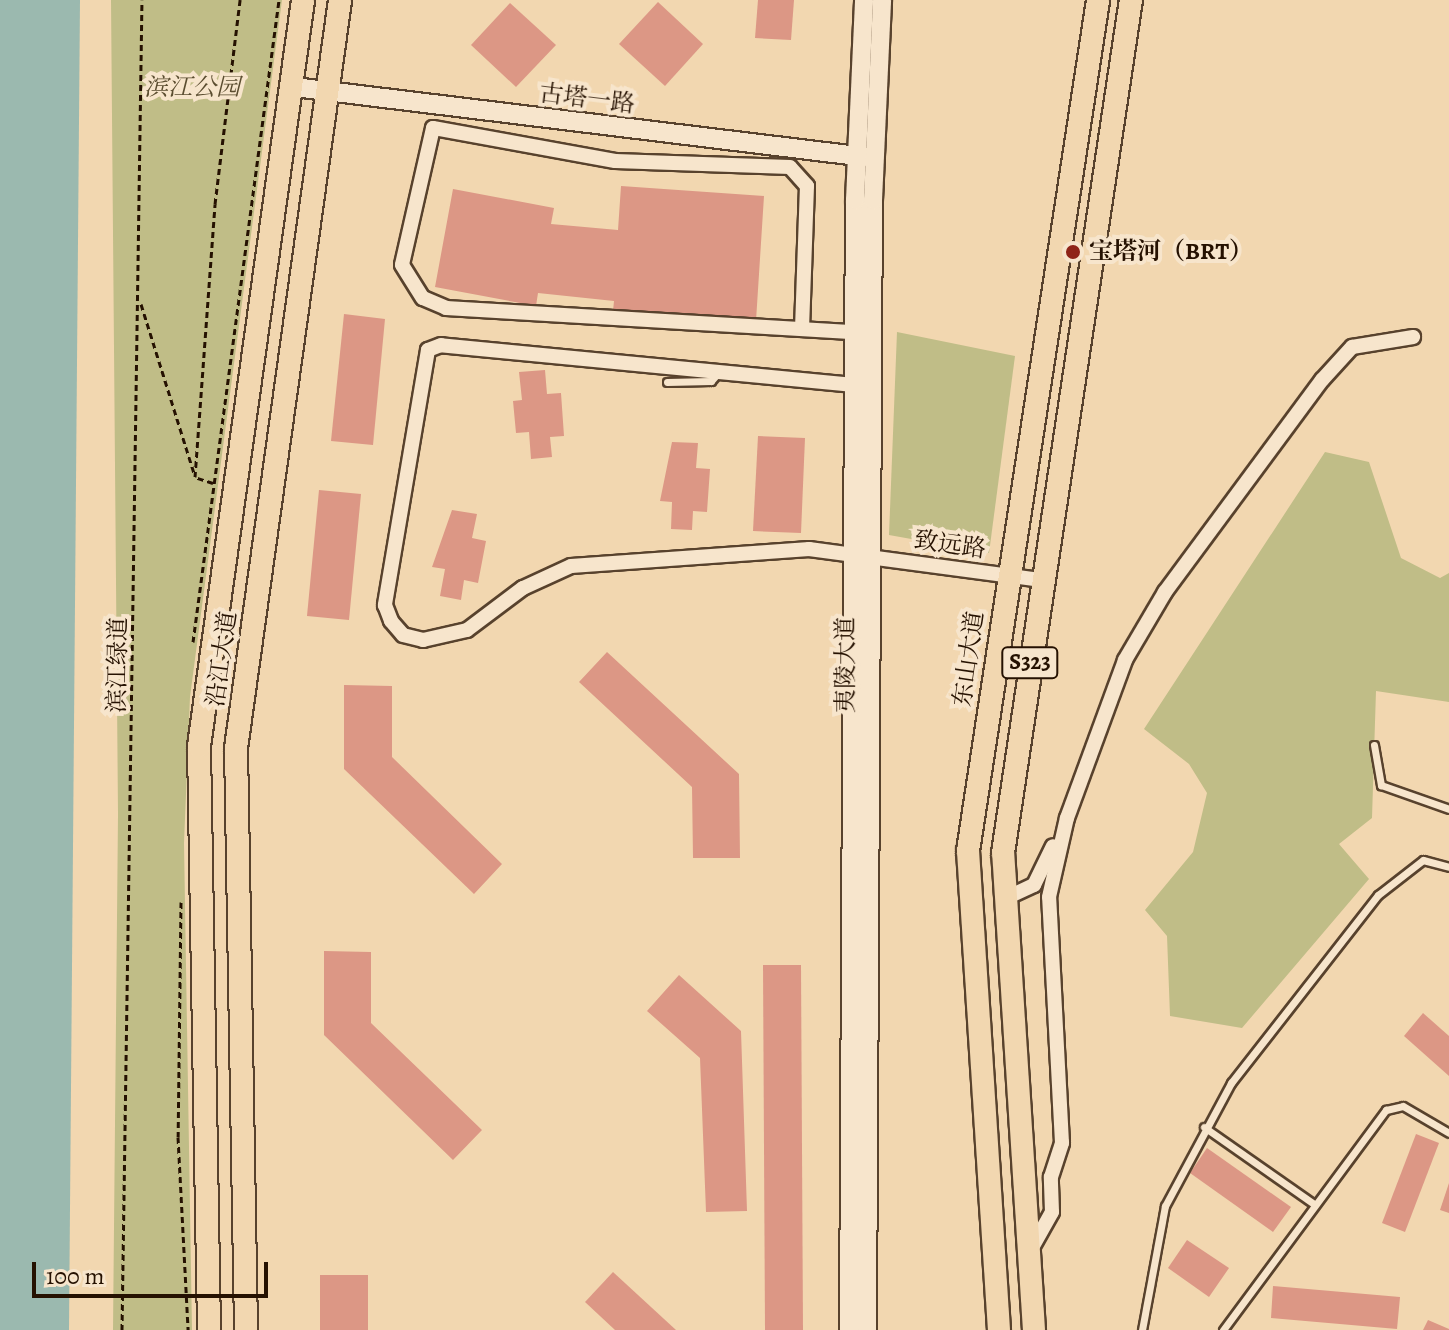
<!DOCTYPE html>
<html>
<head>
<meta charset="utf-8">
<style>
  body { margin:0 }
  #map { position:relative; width:1449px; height:1330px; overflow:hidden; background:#f2d7b0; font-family:Alegreya,"Noto Serif SC",serif }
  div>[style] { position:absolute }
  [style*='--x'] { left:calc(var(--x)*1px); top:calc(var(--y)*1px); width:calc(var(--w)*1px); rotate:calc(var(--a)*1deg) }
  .green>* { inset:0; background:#c0bd87 }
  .water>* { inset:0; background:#9bb9af }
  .building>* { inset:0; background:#dc9785 }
  .path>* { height:3px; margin-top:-1.5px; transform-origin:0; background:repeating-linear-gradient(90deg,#251101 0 6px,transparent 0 10px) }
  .roads { filter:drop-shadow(2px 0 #58422d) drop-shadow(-2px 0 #58422d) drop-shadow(0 2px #58422d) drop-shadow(0 -2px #58422d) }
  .lane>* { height:7px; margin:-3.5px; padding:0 3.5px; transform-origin:3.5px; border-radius:3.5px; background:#f7e5cc }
  .street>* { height:14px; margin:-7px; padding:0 7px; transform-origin:7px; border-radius:7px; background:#f7e5cc }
  .secondary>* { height:18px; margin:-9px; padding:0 9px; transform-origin:9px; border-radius:9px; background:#f7e5cc }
  .primary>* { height:22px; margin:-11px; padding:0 11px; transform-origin:11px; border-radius:11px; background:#f2d7b0 }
  .dots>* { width:22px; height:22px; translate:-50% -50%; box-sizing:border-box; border:4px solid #f7e5cc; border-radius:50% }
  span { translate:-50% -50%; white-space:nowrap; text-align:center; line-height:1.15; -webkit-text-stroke:8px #f7e5cc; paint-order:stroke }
  .shield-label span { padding:2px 6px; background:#f7e5cc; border:2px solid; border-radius:6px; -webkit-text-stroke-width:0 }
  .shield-label { font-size:22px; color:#251101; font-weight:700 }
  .park-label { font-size:24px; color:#5b4d30; font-style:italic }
  .street-label { font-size:24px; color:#251101 }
  .poi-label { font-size:24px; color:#251101; font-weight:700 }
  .left { translate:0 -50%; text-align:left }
  .scale { position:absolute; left:32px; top:1262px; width:236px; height:36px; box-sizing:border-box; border:4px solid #251101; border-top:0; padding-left:10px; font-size:24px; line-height:28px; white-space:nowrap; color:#251101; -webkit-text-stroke:6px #f7e5cc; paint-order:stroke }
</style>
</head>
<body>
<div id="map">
  <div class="green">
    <i style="clip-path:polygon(111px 0,282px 0,190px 697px,184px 843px,192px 1330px,113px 1330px,118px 814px)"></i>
    <i style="clip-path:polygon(897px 332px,1015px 356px,989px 553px,889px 535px)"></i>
    <i style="clip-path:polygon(1325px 452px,1369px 462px,1401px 558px,1440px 578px,1449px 573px,1449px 702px,1376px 691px,1372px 818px,1339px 844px,1369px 879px,1242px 1028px,1170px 1016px,1167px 936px,1145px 910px,1193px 852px,1207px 793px,1189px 764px,1144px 729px)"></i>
  </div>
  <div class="water">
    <i style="clip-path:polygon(0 0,80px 0,69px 1330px,0 1330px)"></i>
  </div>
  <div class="building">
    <i style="clip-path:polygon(758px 0,794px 0,791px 40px,755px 38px)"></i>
    <i style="clip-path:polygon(658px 2px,703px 44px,665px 86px,619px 44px)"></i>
    <i style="clip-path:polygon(510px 3px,556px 45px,516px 87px,471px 45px)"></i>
    <i style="clip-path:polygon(621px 186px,764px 196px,756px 321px,613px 311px,614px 301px,538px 293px,536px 306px,435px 287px,453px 189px,554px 208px,551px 224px,618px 230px)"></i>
    <i style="clip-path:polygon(344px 314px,385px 319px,373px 445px,331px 441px)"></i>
    <i style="clip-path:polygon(545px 370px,547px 394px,561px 393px,564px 436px,550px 437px,552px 457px,531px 459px,529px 432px,516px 433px,513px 401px,522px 400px,519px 372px)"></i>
    <i style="clip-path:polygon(758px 436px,805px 438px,801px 533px,753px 531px)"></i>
    <i style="clip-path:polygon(672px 442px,698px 443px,696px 468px,710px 469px,707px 512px,693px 511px,692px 530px,671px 529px,672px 502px,660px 501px)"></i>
    <i style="clip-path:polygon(319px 490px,361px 494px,349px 620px,307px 616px)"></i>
    <i style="clip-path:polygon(452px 510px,477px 514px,472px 538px,486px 541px,478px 583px,464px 580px,461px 600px,440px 596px,445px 569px,432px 567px)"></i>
    <i style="clip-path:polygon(607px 652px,739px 774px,740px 858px,693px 858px,692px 787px,579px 682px)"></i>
    <i style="clip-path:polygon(344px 685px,392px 686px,392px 757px,502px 864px,474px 894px,344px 769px)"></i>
    <i style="clip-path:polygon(324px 951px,371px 952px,371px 1023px,482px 1130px,453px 1160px,324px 1035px)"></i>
    <i style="clip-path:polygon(763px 965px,801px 965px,803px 1330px,765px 1330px)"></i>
    <i style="clip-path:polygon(679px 975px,741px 1031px,747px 1211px,706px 1212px,700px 1058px,647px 1011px)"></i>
    <i style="clip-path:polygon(1423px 1013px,1449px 1036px,1449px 1076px,1404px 1036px)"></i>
    <i style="clip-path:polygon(1416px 1134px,1439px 1143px,1405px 1232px,1382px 1223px)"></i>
    <i style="clip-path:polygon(1207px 1148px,1291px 1207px,1273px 1232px,1190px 1173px)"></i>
    <i style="clip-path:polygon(1449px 1183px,1449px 1213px,1440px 1210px)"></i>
    <i style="clip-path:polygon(1187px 1240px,1229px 1268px,1209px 1297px,1168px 1268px)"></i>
    <i style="clip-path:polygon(613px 1272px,676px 1330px,615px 1330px,585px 1302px)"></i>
    <i style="clip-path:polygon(320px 1275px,368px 1275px,368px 1330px,320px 1330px)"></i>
    <i style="clip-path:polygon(1273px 1286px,1400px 1297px,1397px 1329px,1271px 1318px)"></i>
    <i style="clip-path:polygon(1428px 1320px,1449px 1329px,1449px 1330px,1423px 1330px)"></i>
  </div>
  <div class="path">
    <i style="--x:141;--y:304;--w:177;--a:72.6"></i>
    <i style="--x:213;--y:483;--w:19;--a:-162"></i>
    <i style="--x:195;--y:477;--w:274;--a:-85.8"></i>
    <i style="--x:215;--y:204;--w:206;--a:-83"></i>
    <i style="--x:193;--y:642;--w:648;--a:-82.37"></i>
    <i style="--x:181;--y:902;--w:235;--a:90.7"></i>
    <i style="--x:178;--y:1137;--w:193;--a:87"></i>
    <i style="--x:122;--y:1330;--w:1330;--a:-89.14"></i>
  </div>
  <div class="roads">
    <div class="lane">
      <i style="--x:667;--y:382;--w:44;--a:-1.3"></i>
      <i style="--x:711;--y:381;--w:9;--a:-49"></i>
      <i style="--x:1374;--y:745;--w:41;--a:80.1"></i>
      <i style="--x:1381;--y:785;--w:72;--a:19.4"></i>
      <i style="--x:1204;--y:1127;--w:134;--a:35"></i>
      <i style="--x:1142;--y:1330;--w:126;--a:-79.5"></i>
      <i style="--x:1165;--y:1206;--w:140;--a:-61.8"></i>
      <i style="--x:1231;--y:1083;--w:239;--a:-52"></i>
      <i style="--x:1378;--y:895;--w:57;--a:-37.9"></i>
      <i style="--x:1423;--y:860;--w:27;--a:15"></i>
      <i style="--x:1223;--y:1330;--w:274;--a:-53.5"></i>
      <i style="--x:1386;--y:1110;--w:17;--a:-13"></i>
      <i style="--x:1403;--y:1106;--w:53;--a:30.4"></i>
    </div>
    <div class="street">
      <i style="--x:802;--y:329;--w:143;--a:-88"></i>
      <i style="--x:807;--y:186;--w:25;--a:-132"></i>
      <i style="--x:790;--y:167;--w:175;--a:-178"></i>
      <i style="--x:615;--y:161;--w:185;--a:-169.7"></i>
      <i style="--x:433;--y:128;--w:140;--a:102.8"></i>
      <i style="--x:402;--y:265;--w:39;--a:58"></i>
      <i style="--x:423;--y:298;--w:25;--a:23"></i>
      <i style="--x:446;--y:308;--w:409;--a:3.4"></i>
      <i style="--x:854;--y:385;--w:415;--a:-174.5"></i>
      <i style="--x:441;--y:345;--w:14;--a:159"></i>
      <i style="--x:428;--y:350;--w:259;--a:99.6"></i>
      <i style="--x:385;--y:605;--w:17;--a:69"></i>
      <i style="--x:391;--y:621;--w:18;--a:49"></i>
      <i style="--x:403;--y:635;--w:21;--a:14"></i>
      <i style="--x:423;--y:640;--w:45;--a:-12.8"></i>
      <i style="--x:467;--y:630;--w:70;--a:-36.9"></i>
      <i style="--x:523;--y:588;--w:53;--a:-24.6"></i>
      <i style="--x:571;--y:566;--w:239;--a:-4.1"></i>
      <i style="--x:809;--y:549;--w:235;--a:7.6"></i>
      <i style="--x:1006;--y:898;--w:31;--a:-25"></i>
      <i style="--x:1034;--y:885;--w:43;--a:-64"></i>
      <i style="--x:1029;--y:1253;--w:47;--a:-60.7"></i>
      <i style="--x:1052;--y:1212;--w:35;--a:-92"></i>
      <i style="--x:1051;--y:1177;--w:36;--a:-72"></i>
      <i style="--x:1062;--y:1143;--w:246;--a:-93"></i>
      <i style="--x:1049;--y:897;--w:81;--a:-77.2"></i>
      <i style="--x:1067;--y:818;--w:168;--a:-69.8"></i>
      <i style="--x:1125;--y:660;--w:79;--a:-59.5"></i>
      <i style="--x:1165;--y:592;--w:264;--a:-53.5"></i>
      <i style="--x:1322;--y:380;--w:45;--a:-47.7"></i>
      <i style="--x:1352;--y:347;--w:62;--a:-9.3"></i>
    </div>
    <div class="secondary">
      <i style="--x:294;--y:87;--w:576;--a:6.98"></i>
      <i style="--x:849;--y:1330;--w:1130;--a:-89.7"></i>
      <i style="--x:855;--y:200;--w:200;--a:-87.4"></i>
      <i style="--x:867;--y:1330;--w:1130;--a:-89.7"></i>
      <i style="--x:873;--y:200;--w:200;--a:-87.4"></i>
    </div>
    <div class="primary">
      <i style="--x:209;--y:1330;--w:584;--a:-90.98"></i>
      <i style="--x:199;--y:746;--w:753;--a:-82.06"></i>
      <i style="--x:246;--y:1330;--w:582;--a:-90.98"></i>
      <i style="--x:236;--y:748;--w:755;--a:-82.08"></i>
      <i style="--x:999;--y:1330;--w:480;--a:-93.7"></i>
      <i style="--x:968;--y:851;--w:861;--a:-81.31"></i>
      <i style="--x:1034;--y:1330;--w:478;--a:-93.7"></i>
      <i style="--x:1003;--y:853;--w:863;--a:-81.47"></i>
    </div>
  </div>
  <div class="dots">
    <i style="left:1073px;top:252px;background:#8f2418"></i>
  </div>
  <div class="shield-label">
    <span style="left:1030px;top:663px">S323</span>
  </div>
  <div class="park-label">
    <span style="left:192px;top:88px">滨江公园</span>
  </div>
  <div class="street-label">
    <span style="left:587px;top:99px;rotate:7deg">古塔一路</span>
    <span style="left:950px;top:545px;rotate:8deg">致远路</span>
    <span style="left:222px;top:659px;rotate:-82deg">沿江大道</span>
    <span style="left:969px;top:659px;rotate:-82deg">东山大道</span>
    <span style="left:118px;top:665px;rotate:-89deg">滨江绿道</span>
    <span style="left:846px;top:665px;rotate:-90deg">夷陵大道</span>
  </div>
  <div class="poi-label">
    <span class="left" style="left:1089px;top:252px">宝塔河（BRT）</span>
  </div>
  <div class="scale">100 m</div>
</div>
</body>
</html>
